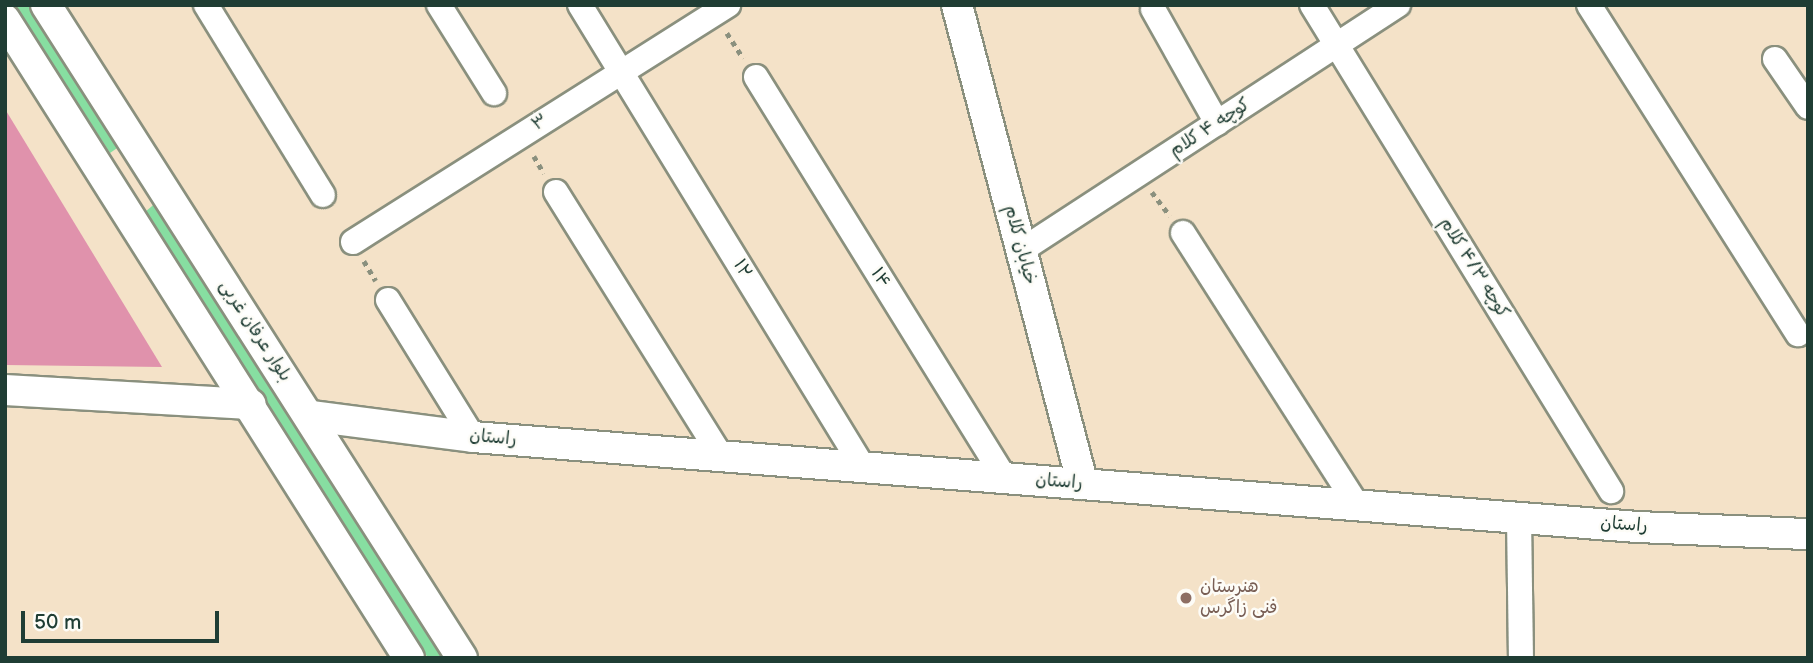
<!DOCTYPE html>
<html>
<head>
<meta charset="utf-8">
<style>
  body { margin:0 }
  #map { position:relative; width:1813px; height:663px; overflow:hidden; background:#f4e2c8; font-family:"Balsamiq Sans","Playpen Sans Arabic",sans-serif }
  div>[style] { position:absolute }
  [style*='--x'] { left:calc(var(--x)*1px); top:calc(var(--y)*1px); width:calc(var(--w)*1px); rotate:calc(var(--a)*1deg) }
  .green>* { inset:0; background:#87dea1 }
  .building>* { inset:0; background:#e092ac }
  .path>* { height:4.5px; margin-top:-2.25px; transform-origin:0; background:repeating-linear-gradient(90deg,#8a907e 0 5px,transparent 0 10px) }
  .roads { filter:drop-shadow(2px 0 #8a907e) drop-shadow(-2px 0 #8a907e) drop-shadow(0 2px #8a907e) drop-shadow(0 -2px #8a907e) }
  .minor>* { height:24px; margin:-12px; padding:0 12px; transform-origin:12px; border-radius:12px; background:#fff }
  .tertiary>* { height:30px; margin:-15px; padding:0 15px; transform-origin:15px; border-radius:15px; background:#fff }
  .dots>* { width:19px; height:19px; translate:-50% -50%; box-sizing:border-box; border:4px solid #fdfcf7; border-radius:50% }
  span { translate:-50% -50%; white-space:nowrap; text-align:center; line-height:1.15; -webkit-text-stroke:5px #fdfcf7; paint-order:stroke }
  .street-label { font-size:18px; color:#1f3d34 }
  .education-label { font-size:18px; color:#785e54 }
  .left { translate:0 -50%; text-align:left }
  .frame { position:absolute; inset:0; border:7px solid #1f3d34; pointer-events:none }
  .scale { position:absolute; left:21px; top:611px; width:198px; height:32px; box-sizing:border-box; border:4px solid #1f3d34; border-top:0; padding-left:9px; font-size:21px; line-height:24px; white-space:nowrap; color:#1f3d34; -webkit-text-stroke:5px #fdfcf7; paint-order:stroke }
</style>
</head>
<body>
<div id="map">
  <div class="green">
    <i style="clip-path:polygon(15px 5px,32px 5px,120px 146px,110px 153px)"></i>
    <i style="clip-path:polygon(158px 201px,210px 289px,444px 658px,428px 658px,145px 212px)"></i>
  </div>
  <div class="building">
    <i style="clip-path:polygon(5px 109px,162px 367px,5px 365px)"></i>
  </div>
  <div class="path">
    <i style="--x:727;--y:33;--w:30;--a:57"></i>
    <i style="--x:534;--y:156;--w:20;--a:60"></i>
    <i style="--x:1152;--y:192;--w:30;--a:53"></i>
    <i style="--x:364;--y:261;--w:23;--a:59"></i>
  </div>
  <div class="roads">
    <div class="minor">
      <i style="--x:206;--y:5;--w:223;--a:58.4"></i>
      <i style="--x:439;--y:5;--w:104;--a:58"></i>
      <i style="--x:580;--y:5;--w:542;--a:58.51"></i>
      <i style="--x:1312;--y:5;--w:571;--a:58.4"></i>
      <i style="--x:1589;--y:5;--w:390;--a:57.6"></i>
      <i style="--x:1153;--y:9;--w:131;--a:60.7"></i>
      <i style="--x:1775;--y:59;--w:58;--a:55.5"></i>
      <i style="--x:756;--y:77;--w:472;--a:58.2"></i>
      <i style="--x:556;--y:192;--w:311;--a:58"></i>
      <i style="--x:1183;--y:233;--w:323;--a:57.4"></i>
      <i style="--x:353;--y:242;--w:444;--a:-32.3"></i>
      <i style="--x:1022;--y:250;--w:449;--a:-33.1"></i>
      <i style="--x:388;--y:300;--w:161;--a:58.2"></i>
      <i style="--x:1519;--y:517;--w:141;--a:89.2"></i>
    </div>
    <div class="tertiary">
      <i style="--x:46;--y:5;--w:774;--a:57.5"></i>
      <i style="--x:957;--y:5;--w:495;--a:75.3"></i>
      <i style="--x:5;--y:20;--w:755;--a:57.66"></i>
      <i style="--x:5;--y:390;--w:246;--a:3.3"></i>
      <i style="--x:311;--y:416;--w:163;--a:7.4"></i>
      <i style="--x:473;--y:437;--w:1168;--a:4.42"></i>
      <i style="--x:1638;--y:527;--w:170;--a:2.4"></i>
    </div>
  </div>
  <div class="dots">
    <i style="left:1186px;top:598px;background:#8d6e63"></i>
  </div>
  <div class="street-label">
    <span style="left:540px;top:123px;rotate:-32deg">۳</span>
    <span style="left:1210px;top:128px;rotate:-33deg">کوچه ۴ کلام</span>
    <span style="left:1020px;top:245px;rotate:75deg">خیابان کلام</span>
    <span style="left:1474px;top:268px;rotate:58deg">کوچه ۴/۳ کلام</span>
    <span style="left:742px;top:269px;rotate:59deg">۱۲</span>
    <span style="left:880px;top:278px;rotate:58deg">۱۴</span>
    <span style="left:255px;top:331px;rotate:57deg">بلوار عرفان غربی</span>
    <span style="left:493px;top:438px;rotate:5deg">راستان</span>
    <span style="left:1059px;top:482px;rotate:4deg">راستان</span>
    <span style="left:1624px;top:525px;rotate:4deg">راستان</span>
  </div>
  <div class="education-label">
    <span class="left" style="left:1200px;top:598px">هنرستان<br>فنی زاگرس</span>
  </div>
  <div class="frame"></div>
  <div class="scale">50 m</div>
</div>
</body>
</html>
